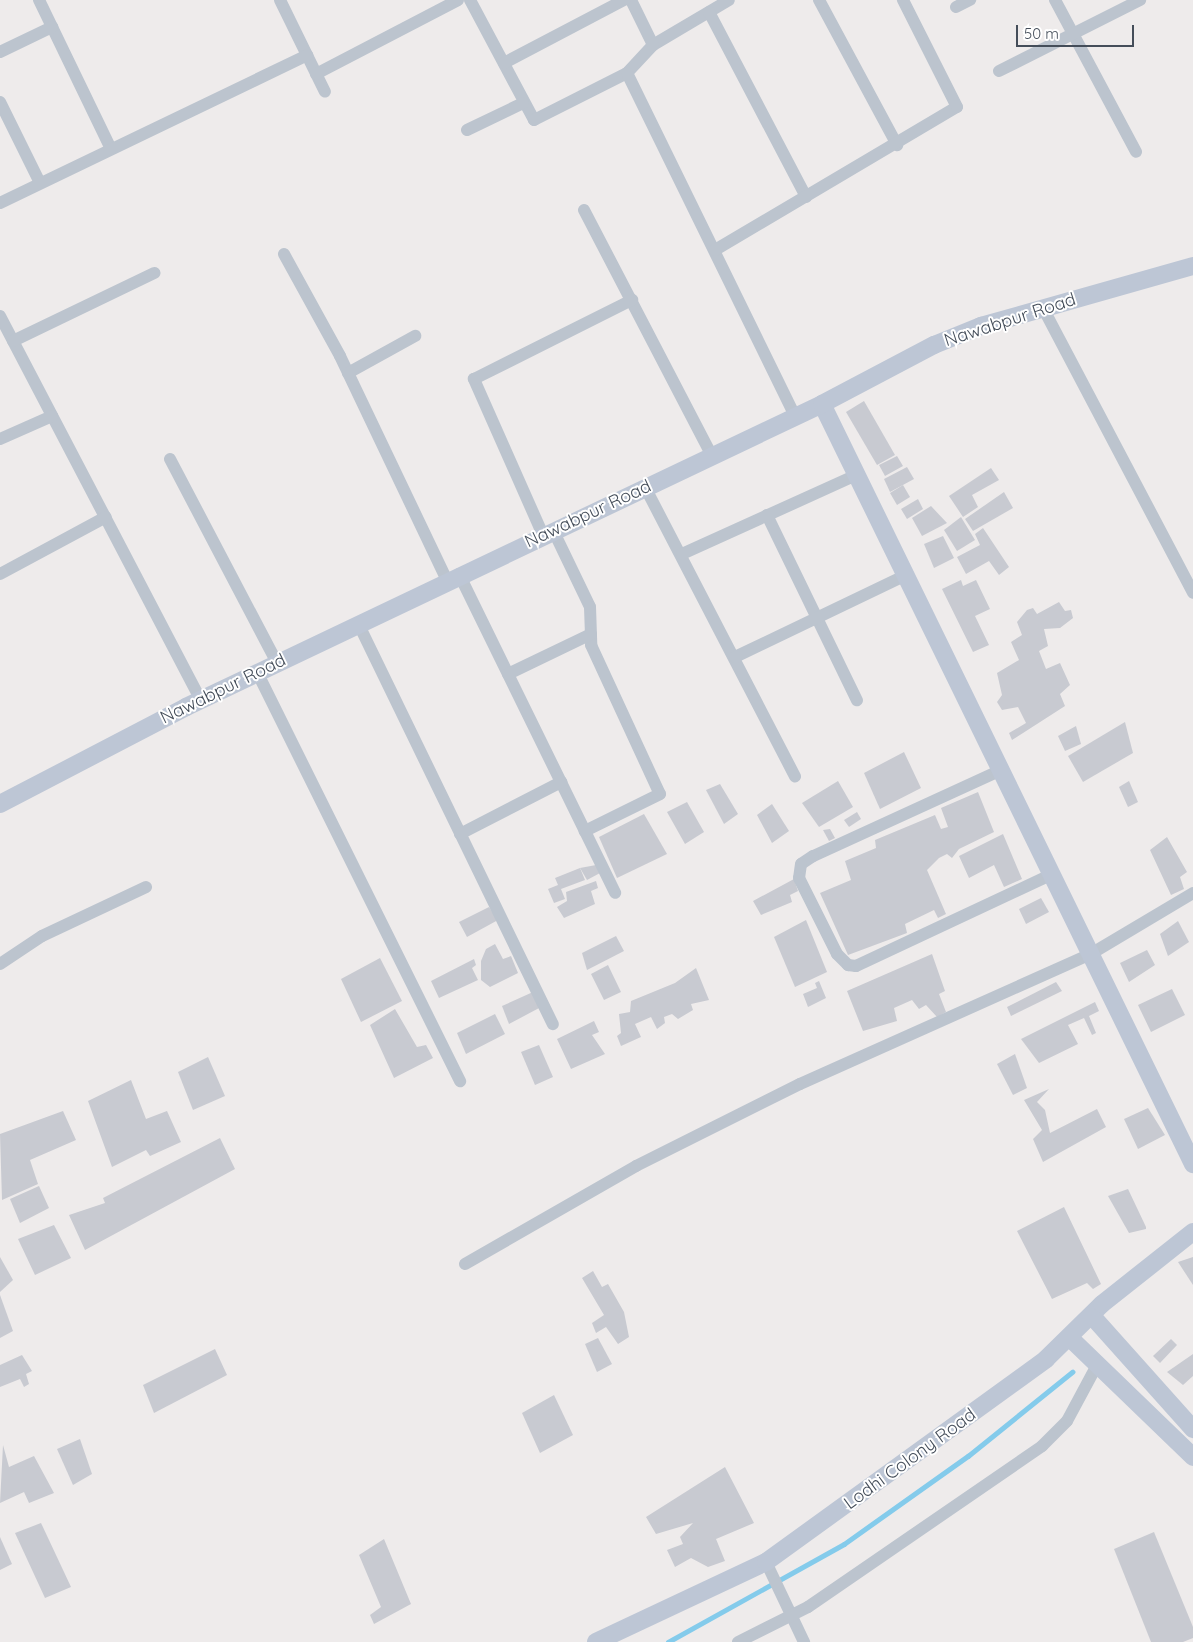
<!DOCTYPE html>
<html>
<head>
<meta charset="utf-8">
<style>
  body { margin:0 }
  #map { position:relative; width:1193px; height:1642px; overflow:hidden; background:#eeebeb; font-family:Quicksand,sans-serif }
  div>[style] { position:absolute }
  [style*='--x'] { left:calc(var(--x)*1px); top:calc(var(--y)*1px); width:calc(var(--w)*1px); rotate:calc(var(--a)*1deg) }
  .stream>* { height:4.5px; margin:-2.25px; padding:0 2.25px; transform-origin:2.25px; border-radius:2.25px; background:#84cbeb }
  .building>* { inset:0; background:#c8cad1 }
  .street>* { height:12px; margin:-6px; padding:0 6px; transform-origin:6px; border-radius:6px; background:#bcc4ce }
  .secondary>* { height:18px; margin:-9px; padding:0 9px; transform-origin:9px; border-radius:9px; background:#bdc6d5 }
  span { translate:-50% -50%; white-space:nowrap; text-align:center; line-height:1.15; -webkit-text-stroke:4px #fff; paint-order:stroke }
  .street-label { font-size:18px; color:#444d59 }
  .scale { position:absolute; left:1016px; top:25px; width:118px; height:22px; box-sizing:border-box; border:2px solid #444d59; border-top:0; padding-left:6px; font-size:15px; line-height:18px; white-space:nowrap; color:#444d59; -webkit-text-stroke:4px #fff; paint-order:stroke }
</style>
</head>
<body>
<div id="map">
  <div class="stream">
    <i style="--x:668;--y:1642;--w:201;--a:-29.1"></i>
    <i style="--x:844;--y:1544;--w:152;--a:-35.4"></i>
    <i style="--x:968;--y:1456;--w:134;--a:-38.9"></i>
  </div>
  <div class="building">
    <i style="clip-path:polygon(864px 401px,895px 455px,877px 465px,846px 412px)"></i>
    <i style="clip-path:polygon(897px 456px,903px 466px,885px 476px,879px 465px)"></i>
    <i style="clip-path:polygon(907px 467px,914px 479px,890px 492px,884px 479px)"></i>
    <i style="clip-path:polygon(991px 468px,999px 480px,972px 495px,978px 507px,963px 517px,949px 496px)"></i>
    <i style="clip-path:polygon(903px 485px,910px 497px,897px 505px,890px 493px)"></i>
    <i style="clip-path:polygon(1004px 492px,1013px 508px,973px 531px,965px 519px)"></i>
    <i style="clip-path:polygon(918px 499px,923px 509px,907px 519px,901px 509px)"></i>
    <i style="clip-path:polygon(931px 506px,947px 523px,922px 536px,912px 518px)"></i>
    <i style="clip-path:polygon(961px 517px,975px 540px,957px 551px,944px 530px)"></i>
    <i style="clip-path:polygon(983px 528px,1009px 567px,999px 575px,989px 561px,966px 574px,957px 557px,980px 545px,975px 534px)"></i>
    <i style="clip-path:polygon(943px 536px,954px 558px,934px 568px,924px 544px)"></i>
    <i style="clip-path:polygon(961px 580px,963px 586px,976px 580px,990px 609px,975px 616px,989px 645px,973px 652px,942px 589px)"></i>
    <i style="clip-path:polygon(1059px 602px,1065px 611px,1071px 610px,1073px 618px,1060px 628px,1044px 629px,1048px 646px,1039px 651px,1046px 669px,1060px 663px,1070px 685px,1060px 694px,1065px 706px,1012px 740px,1009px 733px,1026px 723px,1018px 707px,1002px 710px,997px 702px,1002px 695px,997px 673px,1019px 660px,1011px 642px,1022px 635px,1017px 622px,1027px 610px,1033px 608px,1037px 614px)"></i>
    <i style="clip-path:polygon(1125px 722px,1133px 753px,1083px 782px,1068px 756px)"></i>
    <i style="clip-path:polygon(1076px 726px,1081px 744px,1065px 751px,1058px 736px)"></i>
    <i style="clip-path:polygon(904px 752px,921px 788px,880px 809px,864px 773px)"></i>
    <i style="clip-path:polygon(838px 781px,853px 807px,819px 827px,802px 803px)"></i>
    <i style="clip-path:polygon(1129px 781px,1138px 802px,1128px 807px,1119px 787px)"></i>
    <i style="clip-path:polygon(720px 784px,738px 814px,724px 824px,706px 790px)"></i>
    <i style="clip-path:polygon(978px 792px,994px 832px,959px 849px,952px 858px,947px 854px,939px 858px,927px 870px,946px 914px,938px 918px,934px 910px,905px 924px,907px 933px,848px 955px,820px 893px,851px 880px,845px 861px,876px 848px,875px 840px,935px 815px,941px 829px,948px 827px,941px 808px)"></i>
    <i style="clip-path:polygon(687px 802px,704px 832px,685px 844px,667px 812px)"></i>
    <i style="clip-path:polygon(772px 804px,789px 831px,772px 843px,757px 815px)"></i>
    <i style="clip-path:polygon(857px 812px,861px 819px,849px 827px,844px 820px)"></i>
    <i style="clip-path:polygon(644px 814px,667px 854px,617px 878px,599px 837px)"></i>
    <i style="clip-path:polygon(830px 829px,835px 838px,829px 841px,823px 830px)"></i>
    <i style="clip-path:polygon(1003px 834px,1022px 879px,1004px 887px,994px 865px,969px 878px,959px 856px)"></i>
    <i style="clip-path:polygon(1167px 837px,1187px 872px,1180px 877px,1184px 889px,1171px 895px,1150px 850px)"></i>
    <i style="clip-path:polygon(596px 865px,600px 873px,587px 880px,580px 868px)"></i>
    <i style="clip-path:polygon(580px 868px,585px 880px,561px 889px,565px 899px,554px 903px,548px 889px,558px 885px,555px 878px)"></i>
    <i style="clip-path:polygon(794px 879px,798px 891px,790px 895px,792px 902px,761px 915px,753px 901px)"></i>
    <i style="clip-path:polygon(596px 881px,598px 888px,591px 891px,595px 904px,564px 918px,557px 907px,567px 901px,566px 892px)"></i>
    <i style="clip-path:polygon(1041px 898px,1049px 912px,1026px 924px,1019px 909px)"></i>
    <i style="clip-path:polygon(489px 907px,498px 920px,467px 937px,459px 922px)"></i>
    <i style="clip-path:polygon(806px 920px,827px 972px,795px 987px,774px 937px)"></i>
    <i style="clip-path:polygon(1178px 921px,1189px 942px,1168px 956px,1160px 934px)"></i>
    <i style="clip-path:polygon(616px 936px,624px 951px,587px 970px,582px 953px)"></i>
    <i style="clip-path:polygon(495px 944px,503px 959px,511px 956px,518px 973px,490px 987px,481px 980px,481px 961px,486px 949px)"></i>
    <i style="clip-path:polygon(1147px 950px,1155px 965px,1129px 982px,1120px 963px)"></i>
    <i style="clip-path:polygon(932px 954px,945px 991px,939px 994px,946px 1012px,937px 1017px,926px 1005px,919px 1009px,912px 1000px,894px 1008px,897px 1021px,863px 1031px,847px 991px)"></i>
    <i style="clip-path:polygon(380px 958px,402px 1001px,361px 1022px,341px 979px)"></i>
    <i style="clip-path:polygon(474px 959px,476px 965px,472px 968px,478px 980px,439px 998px,431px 981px)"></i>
    <i style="clip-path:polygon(608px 965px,621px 992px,604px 1000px,591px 974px)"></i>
    <i style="clip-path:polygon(696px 968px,709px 1000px,691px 1004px,693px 1010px,678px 1019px,672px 1014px,664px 1017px,665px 1023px,657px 1029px,651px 1017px,635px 1024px,641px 1037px,621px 1046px,617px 1036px,621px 1033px,619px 1014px,630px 1012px,631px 1001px,675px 983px)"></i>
    <i style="clip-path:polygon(819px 981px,826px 998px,808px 1007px,803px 994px,817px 988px,815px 983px)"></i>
    <i style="clip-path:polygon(1056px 982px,1062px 991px,1011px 1016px,1007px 1007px)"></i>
    <i style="clip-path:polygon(1172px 989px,1185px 1015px,1151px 1032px,1138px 1005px)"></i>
    <i style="clip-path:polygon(533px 992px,541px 1007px,509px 1024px,502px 1006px)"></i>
    <i style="clip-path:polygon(1095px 1002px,1099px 1011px,1089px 1016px,1096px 1033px,1092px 1035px,1084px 1018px,1068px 1025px,1078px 1044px,1039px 1063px,1021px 1039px)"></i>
    <i style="clip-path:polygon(395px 1009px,417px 1047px,426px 1045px,433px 1058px,394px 1078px,370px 1025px)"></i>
    <i style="clip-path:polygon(495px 1014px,505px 1034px,466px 1054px,457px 1033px)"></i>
    <i style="clip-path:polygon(594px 1021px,599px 1032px,592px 1035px,605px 1054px,571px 1069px,557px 1039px)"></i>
    <i style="clip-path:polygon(539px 1045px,553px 1077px,535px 1085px,521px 1052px)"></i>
    <i style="clip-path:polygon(1015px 1054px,1027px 1088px,1013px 1095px,997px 1064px)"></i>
    <i style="clip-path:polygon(208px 1057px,225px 1096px,193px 1110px,178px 1072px)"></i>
    <i style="clip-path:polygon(131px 1080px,146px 1119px,167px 1111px,181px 1142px,150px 1156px,146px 1150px,112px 1167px,88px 1101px)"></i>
    <i style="clip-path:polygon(1049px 1089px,1037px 1102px,1045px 1110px,1050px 1133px,1097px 1109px,1106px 1127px,1043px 1162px,1033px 1139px,1042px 1130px,1024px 1100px)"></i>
    <i style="clip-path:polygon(1148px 1108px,1165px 1135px,1138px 1149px,1124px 1119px)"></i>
    <i style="clip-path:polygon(63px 1111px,76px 1140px,30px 1160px,38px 1184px,2px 1200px,0 1134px)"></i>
    <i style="clip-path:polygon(220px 1138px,235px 1169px,85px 1250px,69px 1215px,105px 1203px,103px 1198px)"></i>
    <i style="clip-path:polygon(39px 1186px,49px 1208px,20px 1223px,10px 1199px)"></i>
    <i style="clip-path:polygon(1128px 1189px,1146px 1227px,1146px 1229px,1129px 1233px,1108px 1196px)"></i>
    <i style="clip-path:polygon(1064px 1207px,1101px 1284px,1093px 1289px,1087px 1283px,1052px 1299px,1017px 1231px)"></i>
    <i style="clip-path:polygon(54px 1225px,71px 1258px,35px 1275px,18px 1239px)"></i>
    <i style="clip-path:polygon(0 1257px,13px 1280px,0 1292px)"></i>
    <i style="clip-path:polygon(1193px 1257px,1193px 1285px,1178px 1262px)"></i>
    <i style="clip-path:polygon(593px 1271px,602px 1287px,608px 1284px,624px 1312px,629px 1337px,618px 1344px,606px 1327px,596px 1333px,592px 1323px,604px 1315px,582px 1278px)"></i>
    <i style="clip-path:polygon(0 1295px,13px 1331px,0 1338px)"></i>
    <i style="clip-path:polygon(598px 1338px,612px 1364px,597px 1372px,585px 1344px)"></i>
    <i style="clip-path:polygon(1171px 1339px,1177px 1345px,1160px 1363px,1153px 1356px)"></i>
    <i style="clip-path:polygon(215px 1349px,227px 1375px,154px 1413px,143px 1385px)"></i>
    <i style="clip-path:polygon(1193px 1354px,1193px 1376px,1183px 1385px,1167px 1372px)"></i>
    <i style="clip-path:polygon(22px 1355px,32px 1371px,26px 1374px,29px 1384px,24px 1387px,20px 1379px,0 1387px,0 1365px)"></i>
    <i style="clip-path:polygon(554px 1395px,573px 1435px,540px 1453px,522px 1413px)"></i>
    <i style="clip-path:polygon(80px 1439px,92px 1474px,73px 1485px,57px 1449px)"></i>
    <i style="clip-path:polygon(3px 1445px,9px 1467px,34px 1456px,54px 1493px,29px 1503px,24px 1492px,0 1503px)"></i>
    <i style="clip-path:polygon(725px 1467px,754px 1523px,716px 1539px,725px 1561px,708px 1567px,691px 1558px,675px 1567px,667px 1550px,683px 1544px,680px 1537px,693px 1523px,656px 1534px,646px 1517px)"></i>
    <i style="clip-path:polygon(41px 1523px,71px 1587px,45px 1598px,15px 1533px)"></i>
    <i style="clip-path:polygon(1154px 1532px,1193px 1627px,1193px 1638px,1183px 1642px,1151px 1642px,1114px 1549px)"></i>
    <i style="clip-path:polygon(0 1537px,12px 1564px,0 1570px)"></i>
    <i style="clip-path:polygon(384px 1539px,411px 1604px,374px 1624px,370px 1615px,381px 1607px,359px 1555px)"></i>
  </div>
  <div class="street">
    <i style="--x:39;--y:0;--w:165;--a:64.2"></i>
    <i style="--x:280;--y:0;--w:102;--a:63.9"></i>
    <i style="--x:470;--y:0;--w:136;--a:61.9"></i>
    <i style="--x:534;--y:120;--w:104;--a:-26.8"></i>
    <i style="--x:627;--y:73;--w:38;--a:-47"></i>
    <i style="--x:653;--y:45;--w:88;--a:-30.6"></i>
    <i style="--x:631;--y:0;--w:50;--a:63.9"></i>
    <i style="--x:819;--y:0;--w:165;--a:61.7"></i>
    <i style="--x:1055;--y:0;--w:172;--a:61.9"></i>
    <i style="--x:956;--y:7;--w:16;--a:-27"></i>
    <i style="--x:709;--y:12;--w:209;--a:62.3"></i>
    <i style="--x:0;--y:52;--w:58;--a:-25.7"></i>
    <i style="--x:504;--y:63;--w:136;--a:-27.7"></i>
    <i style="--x:999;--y:71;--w:158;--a:-26.7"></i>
    <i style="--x:627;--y:73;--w:382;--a:63.9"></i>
    <i style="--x:316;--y:74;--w:160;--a:-27.5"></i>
    <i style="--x:0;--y:102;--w:90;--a:63.7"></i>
    <i style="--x:467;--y:130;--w:62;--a:-25.7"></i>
    <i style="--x:0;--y:203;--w:341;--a:-25.7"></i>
    <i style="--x:584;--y:210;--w:275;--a:62.5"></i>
    <i style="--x:715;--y:250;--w:281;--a:-30.6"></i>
    <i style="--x:957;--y:107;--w:120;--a:-116.8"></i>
    <i style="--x:284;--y:254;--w:116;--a:61.2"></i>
    <i style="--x:340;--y:356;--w:248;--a:64.5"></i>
    <i style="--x:1043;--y:308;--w:322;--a:62.2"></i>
    <i style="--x:0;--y:316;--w:433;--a:62.4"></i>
    <i style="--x:13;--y:341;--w:157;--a:-25.7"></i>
    <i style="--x:348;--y:373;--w:77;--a:-28.9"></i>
    <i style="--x:0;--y:439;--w:57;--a:-23.9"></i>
    <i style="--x:170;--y:459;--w:230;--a:62.3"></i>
    <i style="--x:645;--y:487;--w:326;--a:62.6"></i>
    <i style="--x:767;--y:515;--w:206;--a:64.1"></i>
    <i style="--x:553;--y:530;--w:85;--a:64.3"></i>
    <i style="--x:590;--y:607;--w:38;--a:88"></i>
    <i style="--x:591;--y:645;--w:164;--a:65.2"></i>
    <i style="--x:660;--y:794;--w:84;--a:153.7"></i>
    <i style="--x:543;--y:535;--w:171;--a:-113.9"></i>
    <i style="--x:474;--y:379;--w:177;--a:-26.6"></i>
    <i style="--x:682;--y:554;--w:191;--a:-24.4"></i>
    <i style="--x:0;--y:574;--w:120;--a:-28.3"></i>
    <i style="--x:459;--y:574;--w:355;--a:63.9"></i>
    <i style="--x:358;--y:623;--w:446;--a:64.1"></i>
    <i style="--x:735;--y:657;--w:190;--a:-25.6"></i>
    <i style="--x:257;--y:672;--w:457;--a:63.6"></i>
    <i style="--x:508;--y:674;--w:92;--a:-25.7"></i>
    <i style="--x:999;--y:771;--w:205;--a:155.4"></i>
    <i style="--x:813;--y:856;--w:14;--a:146"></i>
    <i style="--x:801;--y:864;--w:14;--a:98"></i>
    <i style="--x:799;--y:878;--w:85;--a:63.4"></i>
    <i style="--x:837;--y:954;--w:16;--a:45"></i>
    <i style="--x:848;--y:965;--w:8;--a:7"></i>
    <i style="--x:856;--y:966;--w:214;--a:-25.1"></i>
    <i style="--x:460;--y:834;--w:114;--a:-27.2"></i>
    <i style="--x:0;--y:964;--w:50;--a:-33.7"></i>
    <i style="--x:42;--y:936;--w:115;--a:-25.2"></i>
    <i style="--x:465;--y:1264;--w:197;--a:-29.8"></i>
    <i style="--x:636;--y:1166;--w:183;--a:-26.6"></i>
    <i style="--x:800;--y:1084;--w:316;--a:-24.1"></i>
    <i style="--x:1089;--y:955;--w:121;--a:-30.8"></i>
    <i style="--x:766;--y:1562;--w:89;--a:64.6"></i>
    <i style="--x:738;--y:1642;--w:78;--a:-26.6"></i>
    <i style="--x:808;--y:1607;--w:284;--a:-34.5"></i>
    <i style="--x:1042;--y:1446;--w:35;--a:-45"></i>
    <i style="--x:1067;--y:1421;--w:64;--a:-61.8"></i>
  </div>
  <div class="secondary">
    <i style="--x:822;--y:404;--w:846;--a:63.98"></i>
    <i style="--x:0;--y:804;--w:210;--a:-27.5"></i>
    <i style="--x:186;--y:707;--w:704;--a:-25.47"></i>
    <i style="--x:822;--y:404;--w:127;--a:-27.8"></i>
    <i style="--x:934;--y:345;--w:51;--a:-22"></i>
    <i style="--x:981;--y:326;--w:220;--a:-15.8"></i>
    <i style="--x:1092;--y:1316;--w:152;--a:48.2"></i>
    <i style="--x:1071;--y:1339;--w:170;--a:44"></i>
    <i style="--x:596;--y:1642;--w:188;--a:-25.2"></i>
    <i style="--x:766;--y:1562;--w:346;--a:-35.9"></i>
    <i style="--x:1046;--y:1359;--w:78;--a:-44.5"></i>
    <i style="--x:1102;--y:1304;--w:116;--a:-38.4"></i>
  </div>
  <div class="street-label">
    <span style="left:1010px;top:320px;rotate:-18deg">Nawabpur Road</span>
    <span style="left:588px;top:514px;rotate:-25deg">Nawabpur Road</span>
    <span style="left:223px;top:689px;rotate:-26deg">Nawabpur Road</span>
    <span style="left:910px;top:1459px;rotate:-36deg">Lodhi Colony Road</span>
  </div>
  <div class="scale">50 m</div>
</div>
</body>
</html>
